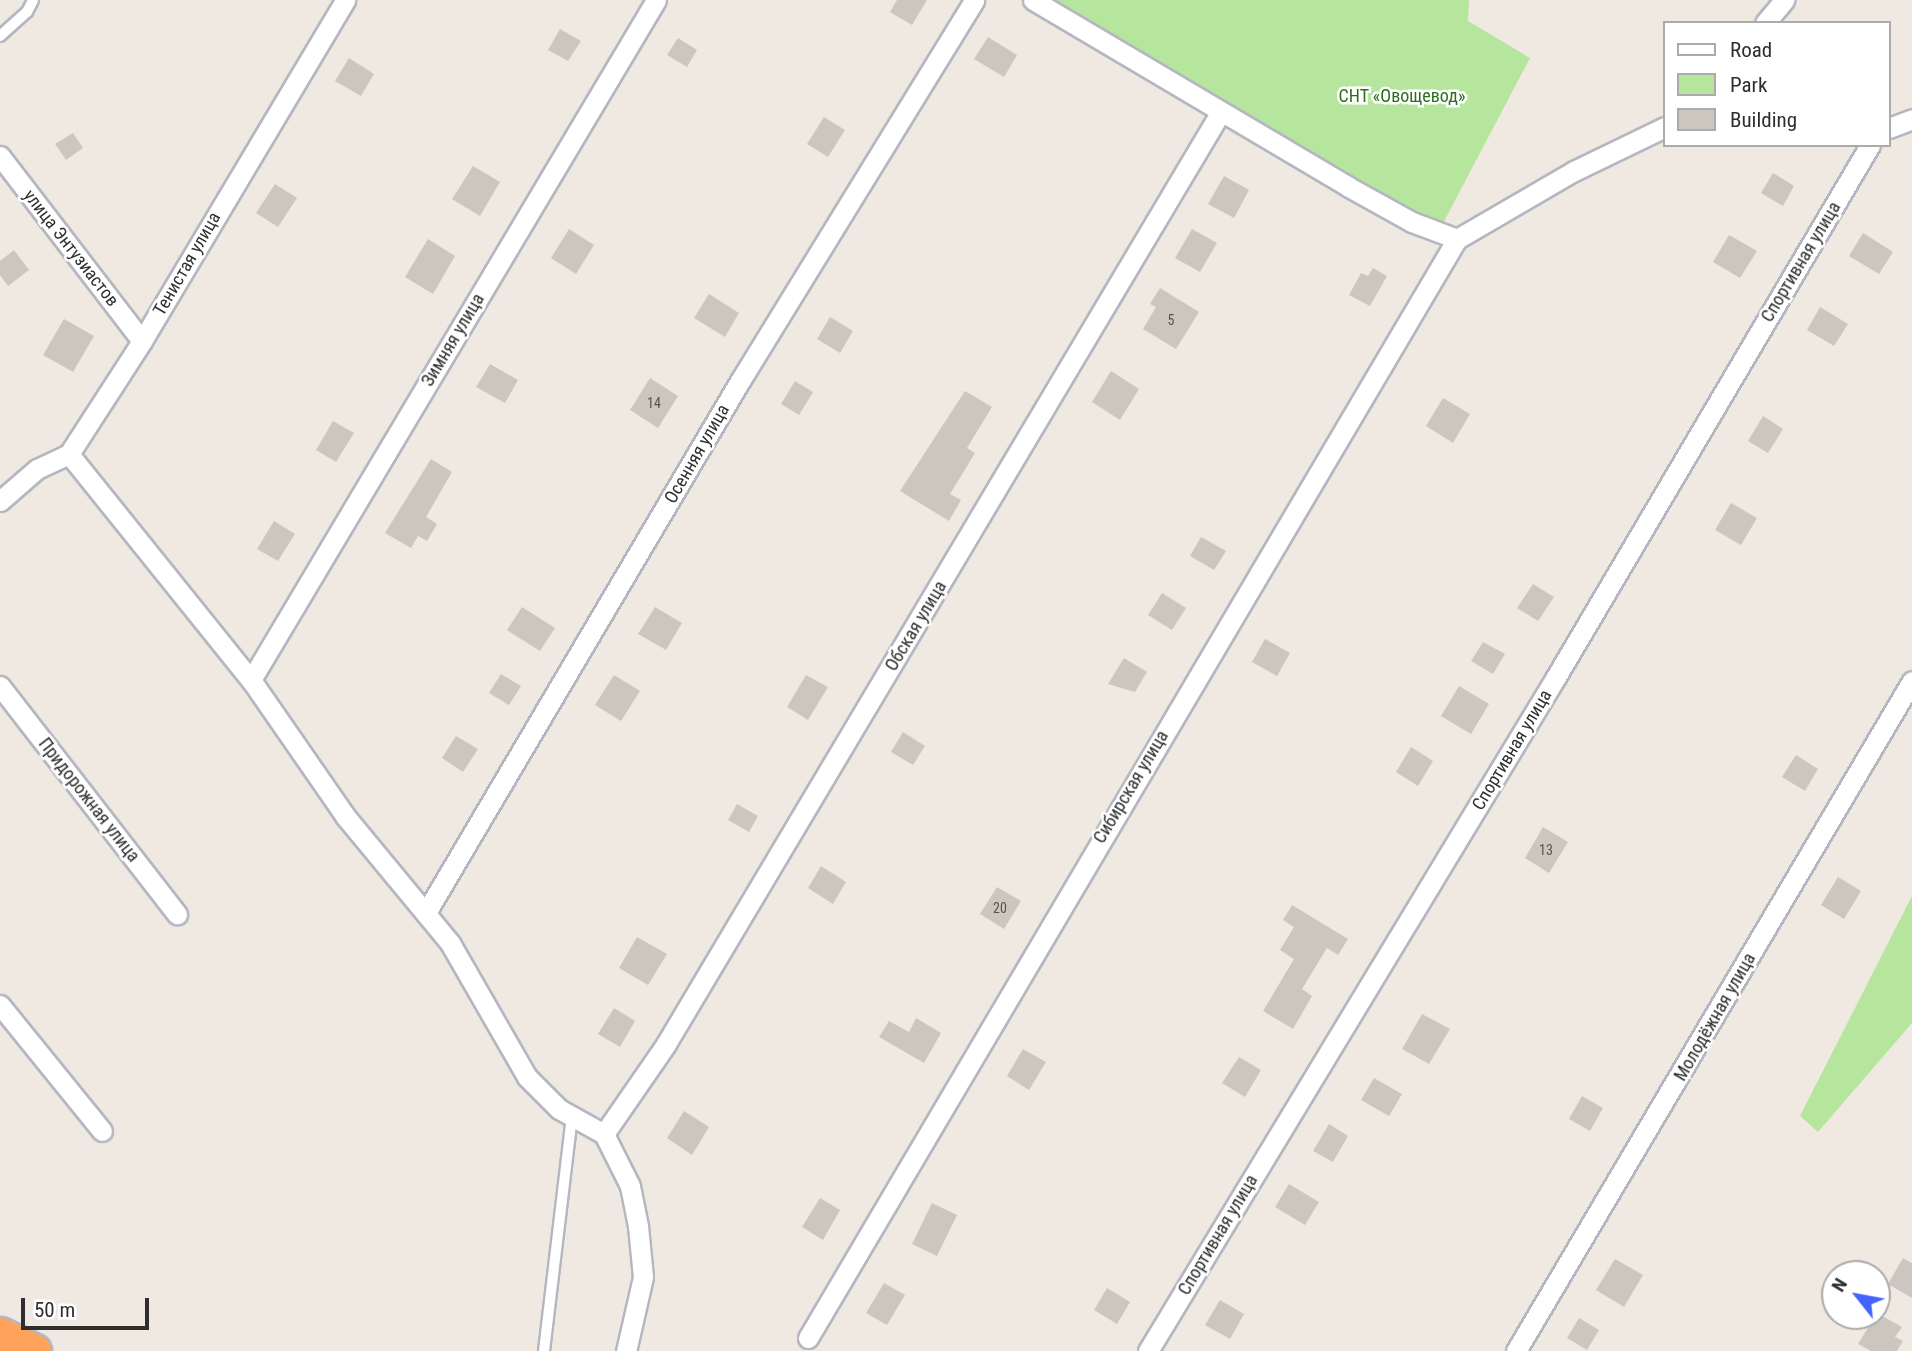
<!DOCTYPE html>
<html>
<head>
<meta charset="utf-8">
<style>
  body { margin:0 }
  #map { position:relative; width:1912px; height:1351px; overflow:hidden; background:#efe9e1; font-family:"Roboto Condensed",sans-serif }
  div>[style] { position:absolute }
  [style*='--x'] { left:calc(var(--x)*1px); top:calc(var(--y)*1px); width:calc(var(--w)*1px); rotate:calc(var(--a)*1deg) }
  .green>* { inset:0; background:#b6e59e }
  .building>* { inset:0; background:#cbc7bf }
  .roads { filter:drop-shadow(2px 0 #b4b7c1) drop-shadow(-2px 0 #b4b7c1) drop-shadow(0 2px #b4b7c1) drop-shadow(0 -2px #b4b7c1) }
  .lane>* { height:10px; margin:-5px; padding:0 5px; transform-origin:5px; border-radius:5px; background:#fff }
  .street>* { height:19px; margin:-9.5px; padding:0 9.5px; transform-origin:9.5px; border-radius:9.5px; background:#fff }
  .highway>* { height:35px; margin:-17.5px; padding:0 17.5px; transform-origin:17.5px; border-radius:17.5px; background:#ffa35c }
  span { translate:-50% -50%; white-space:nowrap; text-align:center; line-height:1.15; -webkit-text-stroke:5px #fff; paint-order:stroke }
  .number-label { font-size:14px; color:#555452 }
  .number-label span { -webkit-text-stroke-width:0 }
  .park-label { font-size:18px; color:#2c6e1b }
  .street-label { font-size:18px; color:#2e2e2e }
  .legend { position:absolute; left:1663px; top:21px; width:228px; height:126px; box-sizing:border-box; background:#fff; border:2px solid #ababab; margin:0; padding:9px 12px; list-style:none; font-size:21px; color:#2e2e2e }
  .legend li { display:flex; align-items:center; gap:14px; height:35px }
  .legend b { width:35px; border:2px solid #ababab }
  .north { position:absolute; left:1821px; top:1260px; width:70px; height:70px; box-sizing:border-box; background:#fff; border:2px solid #ababab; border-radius:50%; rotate:301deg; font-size:19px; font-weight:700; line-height:28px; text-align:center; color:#2e2e2e }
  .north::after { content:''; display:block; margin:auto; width:24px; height:32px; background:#4264fb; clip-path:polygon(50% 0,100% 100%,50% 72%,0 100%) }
  .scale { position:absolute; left:21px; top:1298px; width:128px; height:32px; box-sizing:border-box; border:4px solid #2e2e2e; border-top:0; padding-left:9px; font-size:21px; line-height:24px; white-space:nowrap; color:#2e2e2e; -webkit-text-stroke:5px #fff; paint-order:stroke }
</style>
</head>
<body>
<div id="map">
  <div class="green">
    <i style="clip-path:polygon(1056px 0,1469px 0,1468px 21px,1530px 58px,1439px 231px)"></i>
    <i style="clip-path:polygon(1912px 896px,1912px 1023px,1818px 1132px,1800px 1116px)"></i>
  </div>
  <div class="building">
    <i style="clip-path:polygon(897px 0,927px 0,912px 25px,890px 12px)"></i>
    <i style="clip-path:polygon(560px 29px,581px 41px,568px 61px,548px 50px)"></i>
    <i style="clip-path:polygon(988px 37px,1017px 55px,1004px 77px,974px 59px)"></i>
    <i style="clip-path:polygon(678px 38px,697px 50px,687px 67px,667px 55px)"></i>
    <i style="clip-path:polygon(349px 58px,374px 74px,361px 96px,335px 81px)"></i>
    <i style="clip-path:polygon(824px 117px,845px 130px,828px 157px,807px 144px)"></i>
    <i style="clip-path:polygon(73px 133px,83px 148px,66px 160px,55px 144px)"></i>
    <i style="clip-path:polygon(473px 166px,500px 182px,480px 216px,452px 199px)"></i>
    <i style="clip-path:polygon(1773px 173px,1794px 186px,1783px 206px,1761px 193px)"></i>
    <i style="clip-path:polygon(1224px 176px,1249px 190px,1234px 218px,1208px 204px)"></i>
    <i style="clip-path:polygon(275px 184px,297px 198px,278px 227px,256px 213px)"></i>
    <i style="clip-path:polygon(569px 229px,594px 245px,576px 274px,551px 258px)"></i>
    <i style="clip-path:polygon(1192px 229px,1217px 243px,1200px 272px,1175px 258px)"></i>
    <i style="clip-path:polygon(1863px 233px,1893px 252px,1879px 274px,1849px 256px)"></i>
    <i style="clip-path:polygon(1729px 235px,1757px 251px,1740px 278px,1713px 262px)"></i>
    <i style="clip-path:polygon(428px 239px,455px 256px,433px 294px,405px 277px)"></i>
    <i style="clip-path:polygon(14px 250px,29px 270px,8px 286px,0 275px,0 261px)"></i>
    <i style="clip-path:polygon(1373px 268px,1387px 276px,1370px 306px,1349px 295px,1361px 273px,1368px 276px)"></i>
    <i style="clip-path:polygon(1160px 288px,1199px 312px,1176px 349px,1143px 329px,1156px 307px,1150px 304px)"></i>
    <i style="clip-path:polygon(709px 294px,739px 313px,725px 337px,694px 318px)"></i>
    <i style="clip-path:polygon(1820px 307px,1848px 324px,1834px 346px,1807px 330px)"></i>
    <i style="clip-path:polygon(830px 317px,853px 331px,840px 353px,817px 339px)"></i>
    <i style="clip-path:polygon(64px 319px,94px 336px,73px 372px,43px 355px)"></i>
    <i style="clip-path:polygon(490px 364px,518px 380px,505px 403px,476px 387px)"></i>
    <i style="clip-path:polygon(1111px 371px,1139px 389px,1120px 420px,1092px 402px)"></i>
    <i style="clip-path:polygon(650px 378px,678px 396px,658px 428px,630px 410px)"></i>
    <i style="clip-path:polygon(795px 381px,813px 392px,799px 415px,781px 404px)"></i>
    <i style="clip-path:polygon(965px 391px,992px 407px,967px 448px,975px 453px,950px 494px,961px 500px,949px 521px,900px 491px)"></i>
    <i style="clip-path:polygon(1443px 398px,1470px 414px,1453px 443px,1426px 426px)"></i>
    <i style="clip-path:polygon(1763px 416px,1783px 429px,1768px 453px,1748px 441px)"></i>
    <i style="clip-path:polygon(333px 421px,354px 433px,336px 462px,316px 450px)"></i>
    <i style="clip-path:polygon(431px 459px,452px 472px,426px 517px,437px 524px,427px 541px,418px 536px,411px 548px,385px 533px)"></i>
    <i style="clip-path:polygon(1731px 503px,1757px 518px,1741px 545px,1715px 530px)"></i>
    <i style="clip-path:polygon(274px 521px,295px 534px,278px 561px,257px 549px)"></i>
    <i style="clip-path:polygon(1201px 537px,1226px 551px,1214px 570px,1190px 556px)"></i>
    <i style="clip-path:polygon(1533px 584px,1554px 597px,1538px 621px,1517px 608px)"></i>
    <i style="clip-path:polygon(1162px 593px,1186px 608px,1172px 630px,1148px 615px)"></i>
    <i style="clip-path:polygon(522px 607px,555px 628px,540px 651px,507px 630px)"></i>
    <i style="clip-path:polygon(655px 607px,682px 623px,666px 650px,638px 634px)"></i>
    <i style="clip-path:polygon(1265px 639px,1290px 653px,1277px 676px,1252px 662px)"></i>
    <i style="clip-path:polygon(1483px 642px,1505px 654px,1493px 674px,1471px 661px)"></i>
    <i style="clip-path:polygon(1124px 658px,1147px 672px,1135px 692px,1108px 684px)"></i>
    <i style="clip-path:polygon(501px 674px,521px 686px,509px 705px,489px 693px)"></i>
    <i style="clip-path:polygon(614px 675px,640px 691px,621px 721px,595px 705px)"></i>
    <i style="clip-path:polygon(806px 675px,828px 687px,808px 720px,787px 707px)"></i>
    <i style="clip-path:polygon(1459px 686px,1489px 704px,1471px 734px,1441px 716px)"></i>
    <i style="clip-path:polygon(903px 732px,925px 746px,913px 765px,891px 752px)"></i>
    <i style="clip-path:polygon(456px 736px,478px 749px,463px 772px,442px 758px)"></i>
    <i style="clip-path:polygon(1411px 747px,1433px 761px,1418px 786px,1396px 772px)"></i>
    <i style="clip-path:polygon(1796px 755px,1818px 769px,1805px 791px,1782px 777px)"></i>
    <i style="clip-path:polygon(737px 804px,758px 816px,749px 832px,728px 820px)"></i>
    <i style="clip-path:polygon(1543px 827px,1568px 842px,1549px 873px,1525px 858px)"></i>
    <i style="clip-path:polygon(821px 866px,846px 882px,833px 904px,808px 888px)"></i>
    <i style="clip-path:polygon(1838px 877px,1861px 891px,1844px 919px,1821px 905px)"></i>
    <i style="clip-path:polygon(997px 887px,1021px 901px,1004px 929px,980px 914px)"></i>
    <i style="clip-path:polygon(1292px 905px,1348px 939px,1338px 955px,1327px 948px,1302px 989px,1312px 996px,1293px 1029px,1263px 1011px,1294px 959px,1280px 950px,1294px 927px,1283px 920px)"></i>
    <i style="clip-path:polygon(637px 937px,667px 954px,648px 985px,619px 968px)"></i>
    <i style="clip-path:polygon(614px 1008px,635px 1021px,620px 1047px,598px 1034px)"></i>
    <i style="clip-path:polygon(1422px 1014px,1450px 1029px,1429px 1064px,1402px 1049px)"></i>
    <i style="clip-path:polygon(916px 1018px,941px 1033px,924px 1063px,879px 1037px,889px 1021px,909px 1032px)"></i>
    <i style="clip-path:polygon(1023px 1049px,1046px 1062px,1029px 1090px,1007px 1076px)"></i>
    <i style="clip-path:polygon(1239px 1057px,1261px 1070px,1245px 1097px,1222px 1083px)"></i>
    <i style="clip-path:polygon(1374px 1078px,1402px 1094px,1389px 1116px,1361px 1100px)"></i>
    <i style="clip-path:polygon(1582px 1096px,1603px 1108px,1590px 1131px,1569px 1119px)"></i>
    <i style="clip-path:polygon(684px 1111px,709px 1127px,692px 1155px,667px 1138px)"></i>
    <i style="clip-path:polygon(1329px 1124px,1348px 1136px,1333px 1162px,1313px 1151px)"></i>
    <i style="clip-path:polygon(1289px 1184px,1319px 1202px,1305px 1225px,1275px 1207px)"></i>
    <i style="clip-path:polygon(820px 1198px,840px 1210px,823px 1240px,802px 1227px)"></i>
    <i style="clip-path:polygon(932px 1203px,957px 1215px,937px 1256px,912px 1244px)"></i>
    <i style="clip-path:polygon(1903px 1258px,1912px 1263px,1912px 1298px,1888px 1284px)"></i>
    <i style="clip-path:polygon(1615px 1259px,1643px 1275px,1624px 1307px,1596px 1290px)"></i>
    <i style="clip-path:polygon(884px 1283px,905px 1295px,887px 1325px,866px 1313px)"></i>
    <i style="clip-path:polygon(1107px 1288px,1130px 1302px,1117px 1324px,1094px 1310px)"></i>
    <i style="clip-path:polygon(1220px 1300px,1244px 1314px,1230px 1339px,1205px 1325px)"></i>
    <i style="clip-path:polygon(1877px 1313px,1902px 1327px,1895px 1337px,1903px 1341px,1897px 1351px,1871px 1351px,1858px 1344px)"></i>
    <i style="clip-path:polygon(1579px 1318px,1599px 1330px,1587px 1350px,1567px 1338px)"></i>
  </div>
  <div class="roads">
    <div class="lane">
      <i style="--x:0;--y:36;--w:36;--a:-42"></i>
      <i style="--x:27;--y:12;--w:13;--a:-63"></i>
      <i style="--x:544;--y:1351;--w:237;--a:-83.2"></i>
    </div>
    <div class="street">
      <i style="--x:1033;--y:0;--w:365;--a:30.6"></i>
      <i style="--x:1347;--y:186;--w:74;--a:29"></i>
      <i style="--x:1412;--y:222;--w:48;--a:20.7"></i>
      <i style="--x:1457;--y:239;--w:135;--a:-30.2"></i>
      <i style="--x:1574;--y:171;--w:101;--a:-25.8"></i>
      <i style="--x:1765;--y:23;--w:30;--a:-50"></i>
      <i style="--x:1889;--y:128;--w:25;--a:-21"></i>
      <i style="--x:0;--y:156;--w:233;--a:52.5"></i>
      <i style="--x:69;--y:454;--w:290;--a:51.2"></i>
      <i style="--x:251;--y:680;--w:165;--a:55.3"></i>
      <i style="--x:345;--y:816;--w:165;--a:50.4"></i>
      <i style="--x:450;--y:943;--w:155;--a:60.1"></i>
      <i style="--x:527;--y:1077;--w:45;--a:45"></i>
      <i style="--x:559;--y:1109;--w:51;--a:29.1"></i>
      <i style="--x:604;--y:1134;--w:58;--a:63.4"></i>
      <i style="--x:630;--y:1186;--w:41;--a:78.7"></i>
      <i style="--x:638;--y:1226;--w:51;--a:84.4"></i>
      <i style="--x:643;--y:1277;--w:76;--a:102.9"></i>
      <i style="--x:0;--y:501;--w:49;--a:-40.9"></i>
      <i style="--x:37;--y:469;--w:35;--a:-25"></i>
      <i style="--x:69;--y:454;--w:135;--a:-57.1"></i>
      <i style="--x:142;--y:341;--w:397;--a:-59.2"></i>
      <i style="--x:251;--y:680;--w:791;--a:-59.22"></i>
      <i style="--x:0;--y:686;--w:289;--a:52.2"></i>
      <i style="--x:427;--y:911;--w:616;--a:-59.44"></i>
      <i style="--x:740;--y:381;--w:447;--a:-58.4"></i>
      <i style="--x:0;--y:1005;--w:162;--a:51"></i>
      <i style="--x:604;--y:1134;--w:109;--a:-55.4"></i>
      <i style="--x:666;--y:1044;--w:1083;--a:-59.24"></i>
      <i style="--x:808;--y:1338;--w:1276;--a:-59.44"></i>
      <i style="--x:1148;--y:1351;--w:788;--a:-58.81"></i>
      <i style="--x:1556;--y:677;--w:618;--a:-59.45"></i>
      <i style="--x:1516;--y:1351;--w:778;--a:-59.42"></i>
    </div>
    <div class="highway">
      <i style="--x:0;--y:1335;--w:37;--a:26"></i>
    </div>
  </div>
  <div class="number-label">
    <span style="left:1171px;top:320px">5</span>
    <span style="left:654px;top:403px">14</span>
    <span style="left:1546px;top:850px">13</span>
    <span style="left:1000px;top:908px">20</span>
  </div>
  <div class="park-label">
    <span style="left:1402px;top:96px">СНТ «Овощевод»</span>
  </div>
  <div class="street-label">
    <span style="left:71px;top:248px;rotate:52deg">улица Энтузиастов</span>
    <span style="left:1801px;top:262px;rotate:-59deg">Спортивная улица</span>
    <span style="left:187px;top:264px;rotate:-60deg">Тенистая улица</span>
    <span style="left:453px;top:340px;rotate:-59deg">Зимняя улица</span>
    <span style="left:697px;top:454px;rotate:-60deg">Осенняя улица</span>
    <span style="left:916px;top:626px;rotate:-59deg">Обская улица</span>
    <span style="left:1512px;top:750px;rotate:-59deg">Спортивная улица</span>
    <span style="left:1131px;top:787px;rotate:-59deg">Сибирская улица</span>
    <span style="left:89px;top:800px;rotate:52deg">Придорожная улица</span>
    <span style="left:1715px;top:1017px;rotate:-60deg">Молодёжная улица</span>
    <span style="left:1218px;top:1235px;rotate:-59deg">Спортивная улица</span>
  </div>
  <ul class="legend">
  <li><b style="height:9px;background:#fff"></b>Road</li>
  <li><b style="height:19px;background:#b6e59e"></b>Park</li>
  <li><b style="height:19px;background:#cbc7bf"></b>Building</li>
  </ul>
  <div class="north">N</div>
  <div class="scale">50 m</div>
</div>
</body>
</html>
